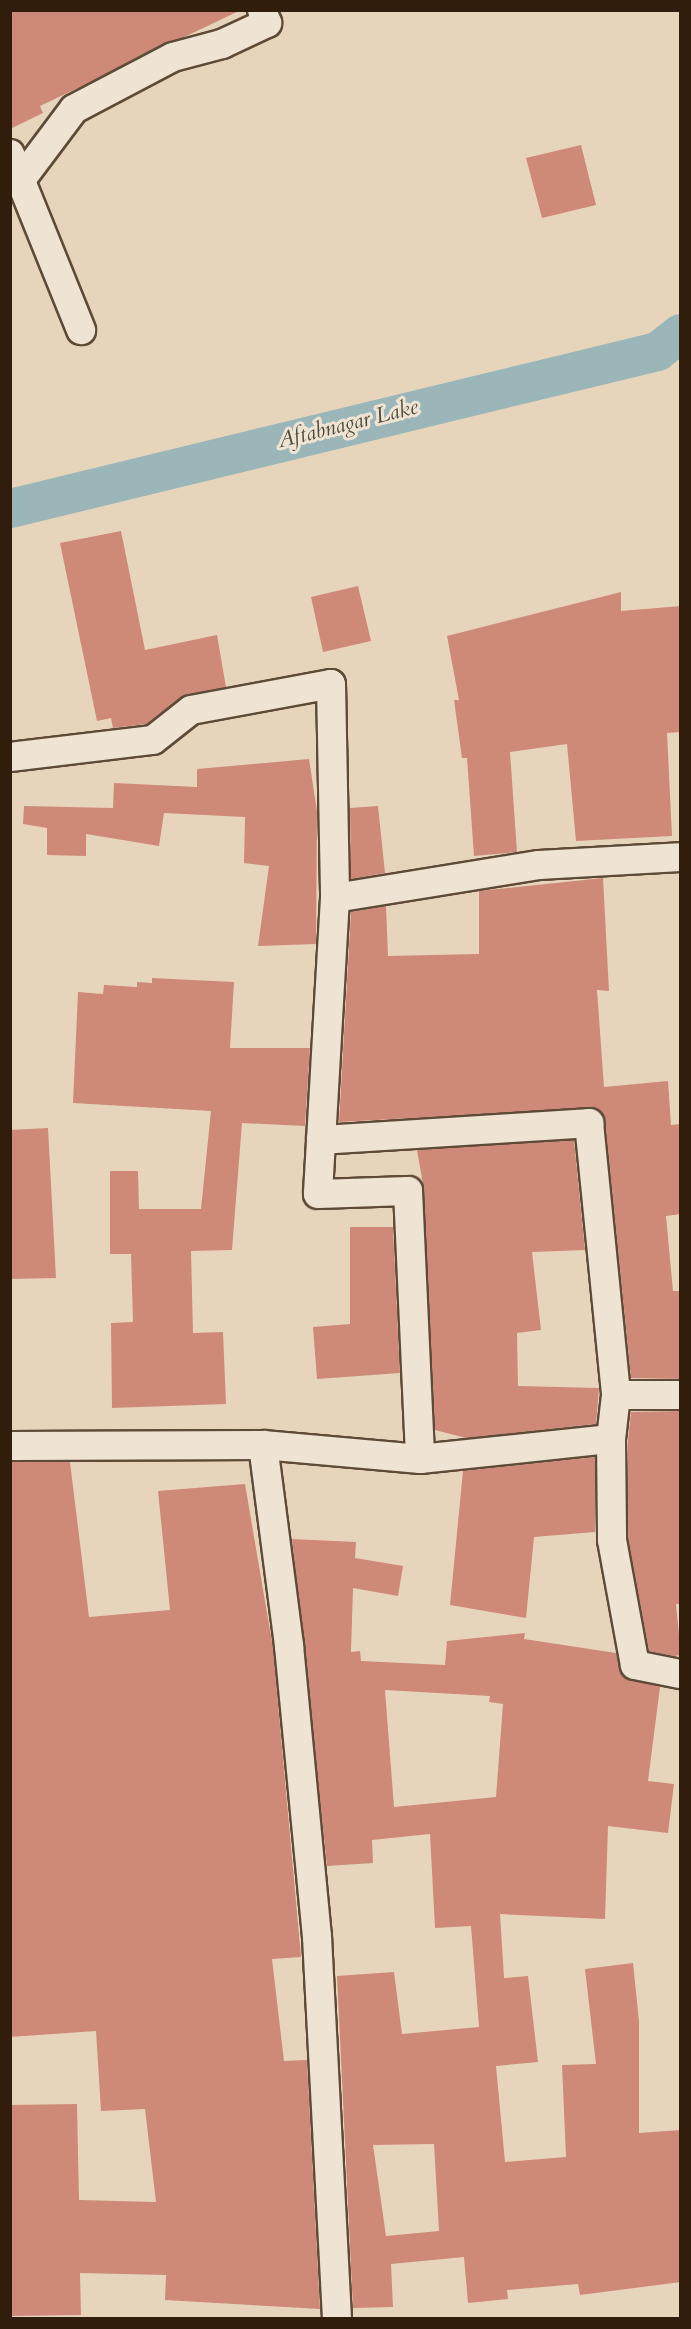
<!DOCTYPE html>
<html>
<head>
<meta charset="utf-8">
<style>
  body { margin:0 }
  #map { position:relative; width:691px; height:2329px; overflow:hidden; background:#e7d5bb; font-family:Cardo,serif }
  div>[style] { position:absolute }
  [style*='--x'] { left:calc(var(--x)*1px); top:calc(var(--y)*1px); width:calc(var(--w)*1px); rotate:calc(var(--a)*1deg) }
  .canal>* { height:39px; margin:-19.5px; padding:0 19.5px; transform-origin:19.5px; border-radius:19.5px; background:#9ab6b9 }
  .building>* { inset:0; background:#cf8979 }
  .roads { filter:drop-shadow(2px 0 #5e4b37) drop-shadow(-2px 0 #5e4b37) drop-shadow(0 2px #5e4b37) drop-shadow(0 -2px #5e4b37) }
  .street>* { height:28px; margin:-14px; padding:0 14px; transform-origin:14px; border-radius:14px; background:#efe4d3 }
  span { translate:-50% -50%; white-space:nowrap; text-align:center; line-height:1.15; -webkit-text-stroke:6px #efe4d3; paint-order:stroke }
  .water-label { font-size:22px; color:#504b3f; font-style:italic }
  .frame { position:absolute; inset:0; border:12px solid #311d0b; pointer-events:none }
</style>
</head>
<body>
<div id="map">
  <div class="canal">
    <i style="--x:10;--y:508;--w:666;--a:-13.64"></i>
    <i style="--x:657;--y:351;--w:29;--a:-38"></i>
  </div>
  <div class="building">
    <i style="clip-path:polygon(10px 10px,241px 10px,40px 106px,43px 113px,10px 129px)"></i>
    <i style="clip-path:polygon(581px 145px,596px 205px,542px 218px,526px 158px)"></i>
    <i style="clip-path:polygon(121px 531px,145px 650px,217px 635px,226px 687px,181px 697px,146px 724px,113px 728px,111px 718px,97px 721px,60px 543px)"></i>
    <i style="clip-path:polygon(358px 586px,371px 641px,323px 652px,311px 597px)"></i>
    <i style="clip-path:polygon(621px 592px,621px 611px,681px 606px,681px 732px,667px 733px,672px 836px,576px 841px,567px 744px,510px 752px,517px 852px,474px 856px,467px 758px,462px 758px,454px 700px,459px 700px,447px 636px)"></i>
    <i style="clip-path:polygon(309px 759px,317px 811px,316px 944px,258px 946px,269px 866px,244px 863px,245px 817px,164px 813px,159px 846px,86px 834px,86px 856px,47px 855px,47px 828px,23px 824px,24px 806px,113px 808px,114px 783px,197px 787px,197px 769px)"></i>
    <i style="clip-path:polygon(378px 806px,385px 873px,351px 879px,350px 808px)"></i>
    <i style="clip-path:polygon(603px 878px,609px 991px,597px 990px,604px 1087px,668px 1081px,671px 1125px,681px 1124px,681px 1214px,666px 1216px,673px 1291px,681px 1291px,681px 1379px,631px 1378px,605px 1121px,597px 1108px,339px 1122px,351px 912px,386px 906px,388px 956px,479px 954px,479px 891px)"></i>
    <i style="clip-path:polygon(152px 978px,234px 982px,230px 1048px,310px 1048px,305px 1126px,242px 1123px,232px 1250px,191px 1251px,193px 1333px,223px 1332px,226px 1404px,112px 1408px,111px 1323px,133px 1322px,131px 1254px,110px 1254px,110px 1171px,138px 1171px,139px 1209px,201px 1209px,211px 1111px,73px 1103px,78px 992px,103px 994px,104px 985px,137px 987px,137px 982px,152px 983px)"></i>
    <i style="clip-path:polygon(48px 1128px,56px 1278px,10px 1279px,10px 1130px)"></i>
    <i style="clip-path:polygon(574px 1140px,585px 1250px,532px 1252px,541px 1330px,517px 1333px,518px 1386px,599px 1388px,596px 1424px,466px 1438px,435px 1430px,424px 1190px,417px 1150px)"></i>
    <i style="clip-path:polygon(350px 1227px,393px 1227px,400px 1373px,317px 1379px,313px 1327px,350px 1324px)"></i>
    <i style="clip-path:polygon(681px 1411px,681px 1604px,676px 1604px,681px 1655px,674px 1656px,649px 1651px,628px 1538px,628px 1440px,631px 1412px)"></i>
    <i style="clip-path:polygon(595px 1457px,595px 1532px,534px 1537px,526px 1618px,450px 1605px,463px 1471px)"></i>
    <i style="clip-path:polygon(10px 1462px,70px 1462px,89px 1617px,170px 1610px,158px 1491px,245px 1484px,273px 1648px,301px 1957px,272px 1959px,284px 2061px,307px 2060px,320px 2309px,165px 2300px,166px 2275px,80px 2273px,81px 2315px,10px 2316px,10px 2105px,77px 2104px,79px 2200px,156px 2202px,145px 2109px,101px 2111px,96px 2031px,10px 2037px)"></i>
    <i style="clip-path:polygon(evenodd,292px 1539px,356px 1542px,355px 1558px,403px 1566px,398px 1596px,353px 1588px,351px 1652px,360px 1651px,361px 1661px,445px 1665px,447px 1641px,525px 1633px,524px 1639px,616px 1653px,624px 1677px,660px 1687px,648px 1781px,674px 1784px,668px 1833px,608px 1826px,605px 1919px,500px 1914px,504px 1978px,528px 1976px,538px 2062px,496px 2066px,505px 2162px,566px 2157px,562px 2065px,596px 2064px,585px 1969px,633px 1963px,639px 2021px,639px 2133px,681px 2130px,681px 2282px,580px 2295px,578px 2284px,507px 2290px,508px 2299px,468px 2303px,464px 2257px,391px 2264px,393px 2307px,353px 2308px,337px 1976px,394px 1972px,402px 2034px,479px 2027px,471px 1926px,435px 1928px,430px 1834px,372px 1840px,373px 1863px,327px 1866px,292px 1539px,385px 1690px,490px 1696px,489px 1702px,503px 1704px,496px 1797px,394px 1807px,385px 1690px,292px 1539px,434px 2144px,439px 2231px,386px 2236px,373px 2145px,434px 2144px)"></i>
  </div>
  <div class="roads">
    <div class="street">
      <i style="--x:10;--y:154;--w:190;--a:68"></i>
      <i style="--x:23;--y:177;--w:85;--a:-53.1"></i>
      <i style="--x:74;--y:109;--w:112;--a:-27.7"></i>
      <i style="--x:173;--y:57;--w:51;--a:-14.9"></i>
      <i style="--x:222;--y:44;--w:50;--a:-25"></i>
      <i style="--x:267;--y:23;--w:14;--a:-111"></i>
      <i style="--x:10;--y:757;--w:144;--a:-6.8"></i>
      <i style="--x:153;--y:740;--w:48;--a:-38.3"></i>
      <i style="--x:191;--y:710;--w:142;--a:-10.5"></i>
      <i style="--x:331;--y:684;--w:214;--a:88.9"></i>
      <i style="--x:335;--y:898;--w:296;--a:93.3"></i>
      <i style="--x:318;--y:1194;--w:90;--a:-1.9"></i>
      <i style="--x:408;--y:1191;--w:268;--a:87.4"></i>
      <i style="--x:335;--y:898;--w:207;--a:-9.2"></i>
      <i style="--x:539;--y:865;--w:141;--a:-3.2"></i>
      <i style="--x:321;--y:1140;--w:269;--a:-3.6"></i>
      <i style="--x:589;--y:1123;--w:273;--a:84.3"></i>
      <i style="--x:611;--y:1439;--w:101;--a:89.4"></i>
      <i style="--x:612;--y:1540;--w:127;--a:79.6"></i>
      <i style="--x:635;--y:1665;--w:46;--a:11.3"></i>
      <i style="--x:263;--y:1445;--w:203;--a:82.6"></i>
      <i style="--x:289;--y:1646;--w:292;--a:84.5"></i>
      <i style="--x:317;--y:1937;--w:382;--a:87"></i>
      <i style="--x:10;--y:1446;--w:253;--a:-0.2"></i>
      <i style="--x:263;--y:1445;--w:158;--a:5.1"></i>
      <i style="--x:420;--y:1459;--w:192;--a:-6"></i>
      <i style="--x:611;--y:1439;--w:44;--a:-83.5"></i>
      <i style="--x:616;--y:1395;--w:64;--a:0"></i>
    </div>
  </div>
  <div class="water-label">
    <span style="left:348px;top:424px;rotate:-14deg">Aftabnagar Lake</span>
  </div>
  <div class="frame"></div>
</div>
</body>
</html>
